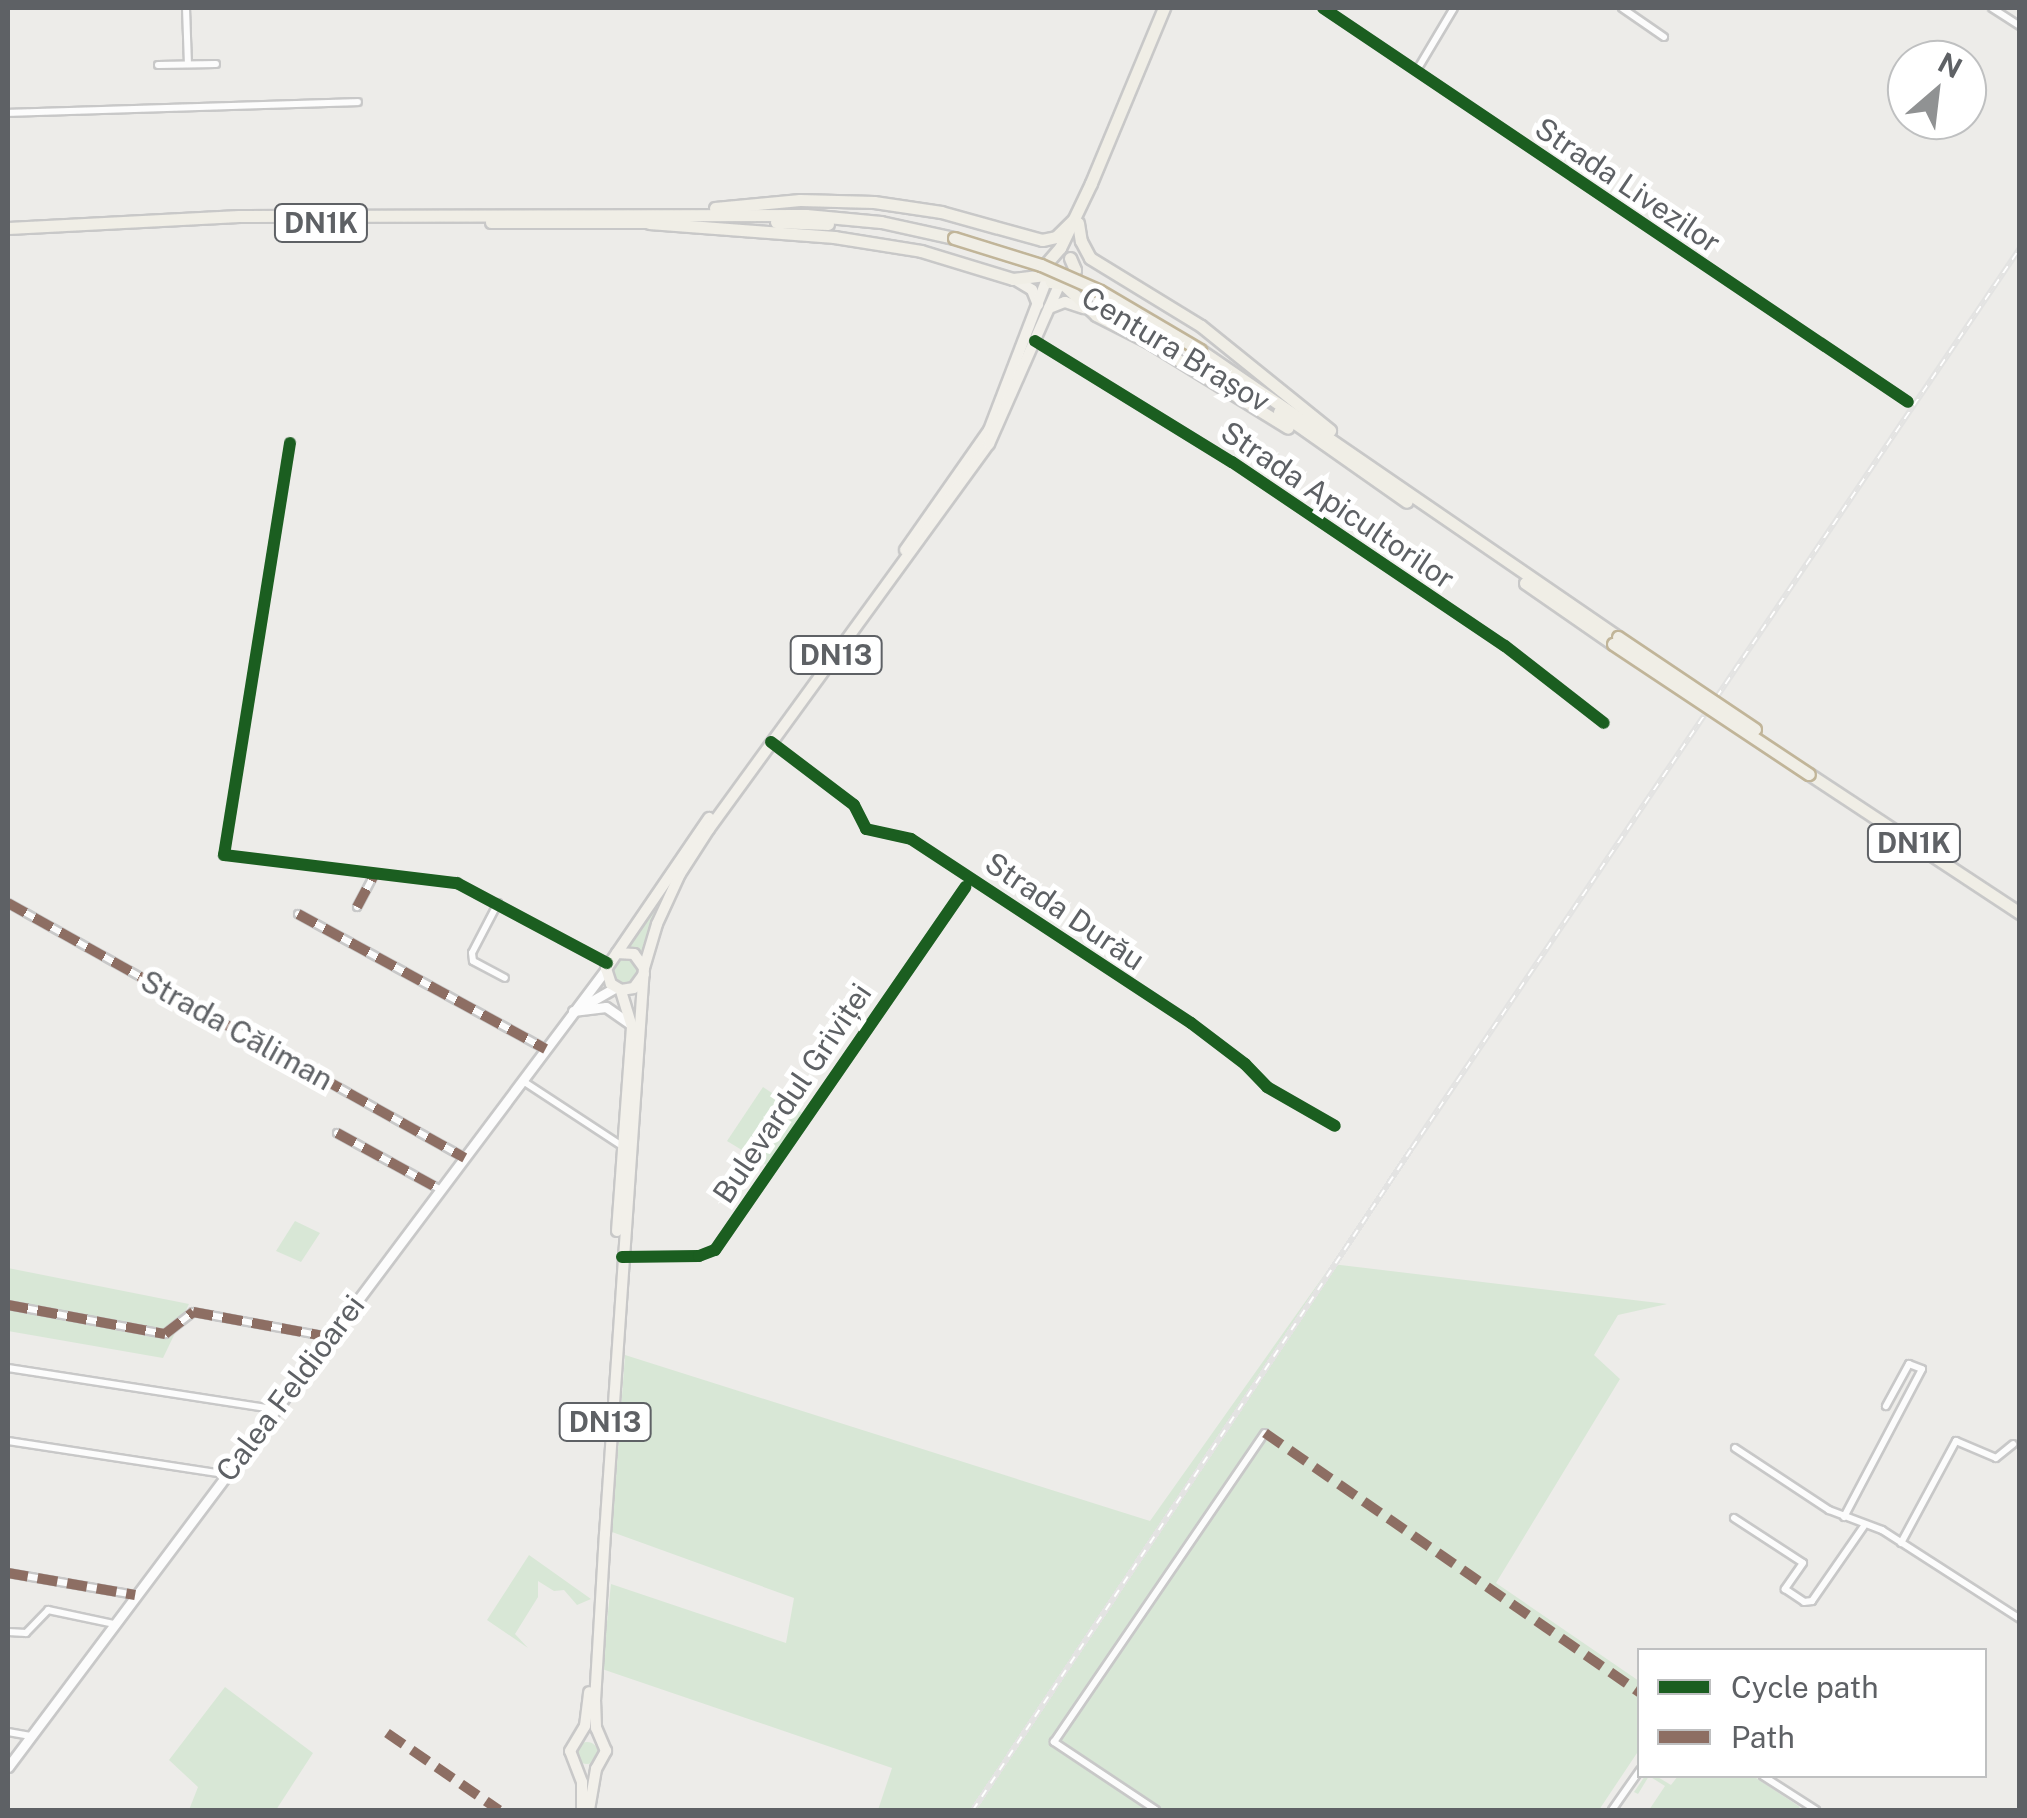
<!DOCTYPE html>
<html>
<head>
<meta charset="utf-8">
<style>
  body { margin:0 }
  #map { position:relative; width:2027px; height:1818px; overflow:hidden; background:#edece9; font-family:"Public Sans",sans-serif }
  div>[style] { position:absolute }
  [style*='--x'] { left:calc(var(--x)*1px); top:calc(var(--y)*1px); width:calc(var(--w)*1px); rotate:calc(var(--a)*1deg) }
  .green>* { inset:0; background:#d8e7d6 }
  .round { border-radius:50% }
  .roads { filter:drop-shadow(2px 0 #c8c8c8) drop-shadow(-2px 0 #c8c8c8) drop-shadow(0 2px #c8c8c8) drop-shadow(0 -2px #c8c8c8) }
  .minor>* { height:6px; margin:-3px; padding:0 3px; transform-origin:3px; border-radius:3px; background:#fcfcfc }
  .secondary>* { height:9px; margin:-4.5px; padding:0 4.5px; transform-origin:4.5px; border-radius:4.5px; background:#fcfcfc }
  .primary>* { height:10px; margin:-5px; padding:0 5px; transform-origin:5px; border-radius:5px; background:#f2f0ea }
  .trunk>* { height:11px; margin:-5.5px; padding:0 5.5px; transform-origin:5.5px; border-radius:5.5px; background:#f0eee6 }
  .rail>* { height:6px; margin-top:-3px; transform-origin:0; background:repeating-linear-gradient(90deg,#fff 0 8px,#e3e3e2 0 16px); box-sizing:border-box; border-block:2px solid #e3e3e2 }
  .bridges { filter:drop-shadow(2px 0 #c1b599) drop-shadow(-2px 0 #c1b599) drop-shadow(0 2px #c1b599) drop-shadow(0 -2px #c1b599) }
  .trunk-bridge>* { height:11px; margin:-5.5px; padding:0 5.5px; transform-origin:5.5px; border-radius:5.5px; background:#f0eee6 }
  .quiet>* { height:10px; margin-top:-5px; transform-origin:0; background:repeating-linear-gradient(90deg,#8d6e63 0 20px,transparent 0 30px) }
  .cycleway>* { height:12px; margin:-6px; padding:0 6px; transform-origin:6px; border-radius:6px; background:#1b5e20 }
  span { translate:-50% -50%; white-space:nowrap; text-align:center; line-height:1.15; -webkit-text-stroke:10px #fff; paint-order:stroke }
  .shield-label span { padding:2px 8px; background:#fff; border:2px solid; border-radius:8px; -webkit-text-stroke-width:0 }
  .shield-label { font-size:28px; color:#5e6165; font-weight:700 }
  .street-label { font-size:30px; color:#5e6165 }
  .frame { position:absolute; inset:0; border:10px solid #5e6165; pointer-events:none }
  .legend { position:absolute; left:1637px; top:1648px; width:350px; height:130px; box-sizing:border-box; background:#fff; border:2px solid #bfc0c1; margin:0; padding:12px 18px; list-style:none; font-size:30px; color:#5e6165 }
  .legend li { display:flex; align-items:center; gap:20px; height:50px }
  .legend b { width:50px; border:2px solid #bfc0c1 }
  .north { position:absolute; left:1887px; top:40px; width:100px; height:100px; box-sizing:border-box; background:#fff; border:2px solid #bfc0c1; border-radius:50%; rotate:28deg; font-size:28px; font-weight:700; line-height:40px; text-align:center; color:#5e6165 }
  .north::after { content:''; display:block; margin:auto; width:35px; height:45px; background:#909293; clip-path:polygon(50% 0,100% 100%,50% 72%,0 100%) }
</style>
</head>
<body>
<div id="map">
  <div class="green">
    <i style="clip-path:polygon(665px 889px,643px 956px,621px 950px)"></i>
    <i class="round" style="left:613px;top:957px;width:26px;height:26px"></i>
    <i style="clip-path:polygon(763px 1087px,802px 1113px,768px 1166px,727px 1141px)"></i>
    <i style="clip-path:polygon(295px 1221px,320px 1233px,301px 1262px,276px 1251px)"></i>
    <i style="clip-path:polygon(1332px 1264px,1667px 1304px,1618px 1315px,1594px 1355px,1620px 1379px,1496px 1583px,1639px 1681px,1639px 1750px,1599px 1810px,878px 1810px,892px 1768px,602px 1669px,611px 1584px,786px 1643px,794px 1598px,612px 1532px,625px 1355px,1150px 1521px)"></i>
    <i style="clip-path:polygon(8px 1268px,189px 1304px,163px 1358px,8px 1331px)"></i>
    <i style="clip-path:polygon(529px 1555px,591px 1599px,577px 1605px,564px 1590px,554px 1591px,538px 1581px,538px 1597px,515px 1634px,528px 1648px,487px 1620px)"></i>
    <i style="clip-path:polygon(225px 1687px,313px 1753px,276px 1810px,189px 1810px,198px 1787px,169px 1760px)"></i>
    <i class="round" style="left:576px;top:1742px;width:22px;height:22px"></i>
    <i style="clip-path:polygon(1645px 1776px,1656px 1776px,1671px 1785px,1678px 1776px,1753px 1776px,1800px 1807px,1797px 1810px,1649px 1810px,1665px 1786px,1649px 1776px,1638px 1794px,1634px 1792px)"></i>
  </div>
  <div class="roads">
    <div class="minor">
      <i style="--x:186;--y:8;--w:56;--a:88"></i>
      <i style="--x:1323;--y:8;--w:705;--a:33.96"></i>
      <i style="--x:1622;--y:8;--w:51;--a:34.6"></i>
      <i style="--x:1992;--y:8;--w:33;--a:33"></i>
      <i style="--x:158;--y:65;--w:58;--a:-1"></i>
      <i style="--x:1417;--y:70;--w:72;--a:-59.2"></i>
      <i style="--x:8;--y:113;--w:350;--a:-1.8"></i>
      <i style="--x:1035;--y:341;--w:231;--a:31.6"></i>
      <i style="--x:1232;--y:462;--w:329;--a:34"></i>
      <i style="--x:1505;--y:646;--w:125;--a:37.9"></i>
      <i style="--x:290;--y:443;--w:417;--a:99.1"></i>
      <i style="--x:224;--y:855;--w:235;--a:6.9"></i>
      <i style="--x:457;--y:883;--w:170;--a:28.1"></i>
      <i style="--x:772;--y:743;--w:103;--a:37.1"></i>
      <i style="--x:854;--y:805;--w:27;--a:63"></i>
      <i style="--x:866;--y:829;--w:46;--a:12.5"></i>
      <i style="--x:911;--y:839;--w:335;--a:33.3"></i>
      <i style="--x:1191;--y:1023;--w:68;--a:37.2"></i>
      <i style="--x:1245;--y:1064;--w:32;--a:46"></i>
      <i style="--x:1267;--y:1087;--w:78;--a:29.8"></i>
      <i style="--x:8;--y:903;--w:523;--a:29.16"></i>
      <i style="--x:498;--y:903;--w:56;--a:117.5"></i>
      <i style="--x:472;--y:953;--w:8;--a:83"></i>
      <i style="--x:473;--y:961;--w:36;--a:28"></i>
      <i style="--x:357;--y:907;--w:38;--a:-62"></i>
      <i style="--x:298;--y:914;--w:282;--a:28.6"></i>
      <i style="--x:523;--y:1081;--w:118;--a:33.3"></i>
      <i style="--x:337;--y:1133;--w:119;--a:28.7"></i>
      <i style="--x:623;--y:1257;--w:76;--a:-0.8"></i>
      <i style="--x:699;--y:1256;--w:17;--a:-21"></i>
      <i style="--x:715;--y:1250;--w:441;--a:-55.4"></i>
      <i style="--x:8;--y:1305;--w:160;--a:10.5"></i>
      <i style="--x:165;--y:1334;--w:36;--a:-38"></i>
      <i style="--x:193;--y:1312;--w:138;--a:10.4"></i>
      <i style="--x:8;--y:1368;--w:268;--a:8.8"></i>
      <i style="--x:8;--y:1441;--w:219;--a:8.7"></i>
      <i style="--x:1735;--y:1448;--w:113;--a:33.4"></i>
      <i style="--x:1829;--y:1510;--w:57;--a:20.7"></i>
      <i style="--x:1882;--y:1530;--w:164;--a:32.8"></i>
      <i style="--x:1844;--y:1517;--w:167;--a:-62.2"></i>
      <i style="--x:1922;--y:1369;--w:14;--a:-159"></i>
      <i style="--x:1909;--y:1364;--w:48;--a:118.7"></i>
      <i style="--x:1734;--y:1518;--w:82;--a:33.1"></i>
      <i style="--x:1803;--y:1563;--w:32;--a:125"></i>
      <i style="--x:1785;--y:1589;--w:23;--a:34"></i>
      <i style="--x:1804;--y:1602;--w:8;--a:-7"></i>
      <i style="--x:1812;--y:1601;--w:91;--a:-55.3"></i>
      <i style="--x:1901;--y:1543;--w:116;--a:-61.7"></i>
      <i style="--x:1956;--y:1441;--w:43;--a:23"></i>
      <i style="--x:1996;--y:1458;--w:22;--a:-39"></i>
      <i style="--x:8;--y:1573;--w:129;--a:9.8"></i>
      <i style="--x:8;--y:1632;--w:18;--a:3"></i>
      <i style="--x:26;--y:1633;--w:32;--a:-46"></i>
      <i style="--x:48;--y:1610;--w:67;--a:12"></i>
      <i style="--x:8;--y:1732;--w:23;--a:10"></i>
      <i style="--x:1763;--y:1776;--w:63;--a:32.7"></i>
      <i style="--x:1156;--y:1810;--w:123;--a:-146.3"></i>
      <i style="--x:1054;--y:1742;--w:374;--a:-55.7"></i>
      <i style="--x:1612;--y:1810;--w:49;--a:-55"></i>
    </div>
    <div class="secondary">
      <i style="--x:585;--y:1005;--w:34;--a:-30"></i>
      <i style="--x:573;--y:1011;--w:33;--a:-7"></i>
      <i style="--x:606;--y:1007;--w:28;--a:35"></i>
      <i style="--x:8;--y:1767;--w:997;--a:-53.15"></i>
    </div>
    <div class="primary">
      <i style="--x:1014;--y:279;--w:21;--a:31"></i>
      <i style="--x:1032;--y:290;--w:16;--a:68"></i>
      <i style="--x:1049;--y:308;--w:17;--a:-21"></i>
      <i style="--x:1065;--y:302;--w:20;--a:18"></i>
      <i style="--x:905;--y:550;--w:146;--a:-55"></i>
      <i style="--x:989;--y:430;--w:162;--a:-69"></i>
      <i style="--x:617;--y:953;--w:17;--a:3"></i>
      <i style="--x:634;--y:954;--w:17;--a:54"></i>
      <i style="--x:644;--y:974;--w:17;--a:126"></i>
      <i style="--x:634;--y:988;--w:13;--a:171"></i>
      <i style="--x:621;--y:990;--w:12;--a:-149"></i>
      <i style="--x:611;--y:984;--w:16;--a:-108"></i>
      <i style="--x:606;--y:969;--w:183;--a:-55.7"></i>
      <i style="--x:617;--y:1231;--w:205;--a:-85.8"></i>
      <i style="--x:632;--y:1027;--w:39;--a:-107"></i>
      <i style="--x:582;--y:1810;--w:28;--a:-90"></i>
      <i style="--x:582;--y:1782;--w:33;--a:-111"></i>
      <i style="--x:570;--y:1751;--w:29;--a:-59"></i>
      <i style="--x:585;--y:1726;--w:34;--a:-83"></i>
      <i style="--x:589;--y:1810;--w:42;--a:-80.3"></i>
      <i style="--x:596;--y:1769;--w:21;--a:-61"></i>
      <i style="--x:606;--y:1751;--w:25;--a:-113"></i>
      <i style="--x:596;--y:1728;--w:27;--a:-92"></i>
      <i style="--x:595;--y:1701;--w:167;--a:-86.6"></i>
      <i style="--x:605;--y:1534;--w:567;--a:-86.06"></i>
      <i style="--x:644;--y:968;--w:46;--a:-73.5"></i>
      <i style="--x:657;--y:924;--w:55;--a:-65.3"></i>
      <i style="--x:680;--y:874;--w:54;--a:-57.2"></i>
      <i style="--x:709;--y:829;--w:476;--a:-54"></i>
      <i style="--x:989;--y:444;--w:174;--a:-66.2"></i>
    </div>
    <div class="trunk">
      <i style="--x:715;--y:208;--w:85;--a:-5.4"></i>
      <i style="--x:800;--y:200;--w:74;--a:1.5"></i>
      <i style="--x:874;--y:202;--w:68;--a:8.5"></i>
      <i style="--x:941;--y:212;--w:105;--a:15.5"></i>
      <i style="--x:1042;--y:240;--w:14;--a:-12"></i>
      <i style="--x:1056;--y:237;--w:24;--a:-45"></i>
      <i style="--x:491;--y:222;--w:162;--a:0"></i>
      <i style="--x:776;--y:222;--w:52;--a:2.2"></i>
      <i style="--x:649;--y:223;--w:186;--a:4.3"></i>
      <i style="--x:834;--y:237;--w:88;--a:9.1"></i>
      <i style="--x:921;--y:251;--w:96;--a:16.9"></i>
      <i style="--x:1013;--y:279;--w:32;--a:-7"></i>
      <i style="--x:1078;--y:223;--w:18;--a:81"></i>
      <i style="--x:1081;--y:241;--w:19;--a:62"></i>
      <i style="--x:1090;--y:258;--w:130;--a:31.5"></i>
      <i style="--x:1201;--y:326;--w:166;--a:38.9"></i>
      <i style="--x:8;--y:228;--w:231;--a:-3"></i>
      <i style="--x:239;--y:216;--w:567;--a:-0.1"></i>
      <i style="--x:806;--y:215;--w:75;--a:5.3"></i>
      <i style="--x:881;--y:222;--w:75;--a:12.4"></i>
      <i style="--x:1070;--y:258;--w:13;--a:67"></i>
      <i style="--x:1075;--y:270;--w:10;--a:114"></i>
      <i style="--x:1071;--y:279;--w:9;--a:148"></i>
      <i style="--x:1063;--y:284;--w:12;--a:-171"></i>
      <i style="--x:1051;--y:282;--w:18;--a:-109"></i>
      <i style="--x:1045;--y:265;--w:23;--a:-49"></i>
      <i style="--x:1060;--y:248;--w:72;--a:-64.5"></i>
      <i style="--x:1091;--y:183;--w:190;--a:-67.4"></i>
      <i style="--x:1063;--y:284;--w:45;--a:43.2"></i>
      <i style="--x:1096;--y:315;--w:59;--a:27"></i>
      <i style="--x:1149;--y:342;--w:163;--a:31.7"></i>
      <i style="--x:1200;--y:350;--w:507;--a:34.47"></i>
      <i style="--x:1279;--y:412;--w:156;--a:35.1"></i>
      <i style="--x:1525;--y:583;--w:107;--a:34.7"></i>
      <i style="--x:1809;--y:774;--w:253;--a:33.4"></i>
    </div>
  </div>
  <div class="rail">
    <i style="--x:973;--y:1810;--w:794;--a:-56.45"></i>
    <i style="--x:1412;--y:1148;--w:1086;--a:-55.96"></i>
  </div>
  <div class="bridges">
    <div class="trunk-bridge">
      <i style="--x:954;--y:238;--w:91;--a:17.2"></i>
      <i style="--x:1041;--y:265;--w:64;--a:23.8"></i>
      <i style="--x:1100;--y:291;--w:116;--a:30.5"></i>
      <i style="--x:1618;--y:637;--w:165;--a:33.9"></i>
      <i style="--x:1613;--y:644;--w:235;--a:33.6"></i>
    </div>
  </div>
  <div class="quiet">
    <i style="--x:8;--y:903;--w:523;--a:29.16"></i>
    <i style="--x:357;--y:907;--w:38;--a:-62"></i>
    <i style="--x:298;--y:914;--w:282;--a:28.6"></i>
    <i style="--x:337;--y:1133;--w:119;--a:28.7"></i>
    <i style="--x:8;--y:1305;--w:160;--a:10.5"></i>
    <i style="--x:165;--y:1334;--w:36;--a:-38"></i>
    <i style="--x:193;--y:1312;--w:138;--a:10.4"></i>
    <i style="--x:1265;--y:1433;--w:456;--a:34.7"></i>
    <i style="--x:8;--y:1573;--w:129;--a:9.8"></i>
    <i style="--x:387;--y:1733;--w:136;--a:34.5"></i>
  </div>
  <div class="cycleway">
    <i style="--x:1323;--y:8;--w:705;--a:33.96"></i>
    <i style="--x:1035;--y:341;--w:231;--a:31.6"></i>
    <i style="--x:1232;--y:462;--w:329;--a:34"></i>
    <i style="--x:1505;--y:646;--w:125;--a:37.9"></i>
    <i style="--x:290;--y:443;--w:417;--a:99.1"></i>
    <i style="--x:224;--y:855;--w:235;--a:6.9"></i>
    <i style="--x:457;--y:883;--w:170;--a:28.1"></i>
    <i style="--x:771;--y:742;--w:104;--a:37.2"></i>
    <i style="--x:854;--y:805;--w:27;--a:63"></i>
    <i style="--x:866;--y:829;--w:46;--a:12.5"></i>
    <i style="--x:911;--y:839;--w:335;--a:33.3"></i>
    <i style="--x:1191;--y:1023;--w:68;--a:37.2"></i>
    <i style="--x:1245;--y:1064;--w:32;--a:46"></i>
    <i style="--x:1267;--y:1087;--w:78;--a:29.8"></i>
    <i style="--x:622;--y:1257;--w:77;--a:-0.7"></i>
    <i style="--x:699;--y:1256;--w:17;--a:-21"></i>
    <i style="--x:715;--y:1250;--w:441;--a:-55.4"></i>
  </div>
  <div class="shield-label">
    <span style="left:321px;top:223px">DN1K</span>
    <span style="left:836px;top:655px">DN13</span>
    <span style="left:1914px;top:843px">DN1K</span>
    <span style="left:605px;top:1422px">DN13</span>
  </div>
  <div class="street-label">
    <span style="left:1628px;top:185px;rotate:34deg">Strada Livezilor</span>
    <span style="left:1176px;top:349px;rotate:31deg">Centura Brașov</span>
    <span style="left:1338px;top:505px;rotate:34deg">Strada Apicultorilor</span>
    <span style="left:1065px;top:911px;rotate:34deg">Strada Durău</span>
    <span style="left:237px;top:1030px;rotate:29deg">Strada Căliman</span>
    <span style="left:792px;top:1093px;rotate:-56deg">Bulevardul Griviței</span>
    <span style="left:290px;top:1388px;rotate:-53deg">Calea Feldioarei</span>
  </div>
  <div class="frame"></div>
  <ul class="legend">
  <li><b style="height:12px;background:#1b5e20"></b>Cycle path</li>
  <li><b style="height:12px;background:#8d6e63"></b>Path</li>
  </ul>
  <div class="north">N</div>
</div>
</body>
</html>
